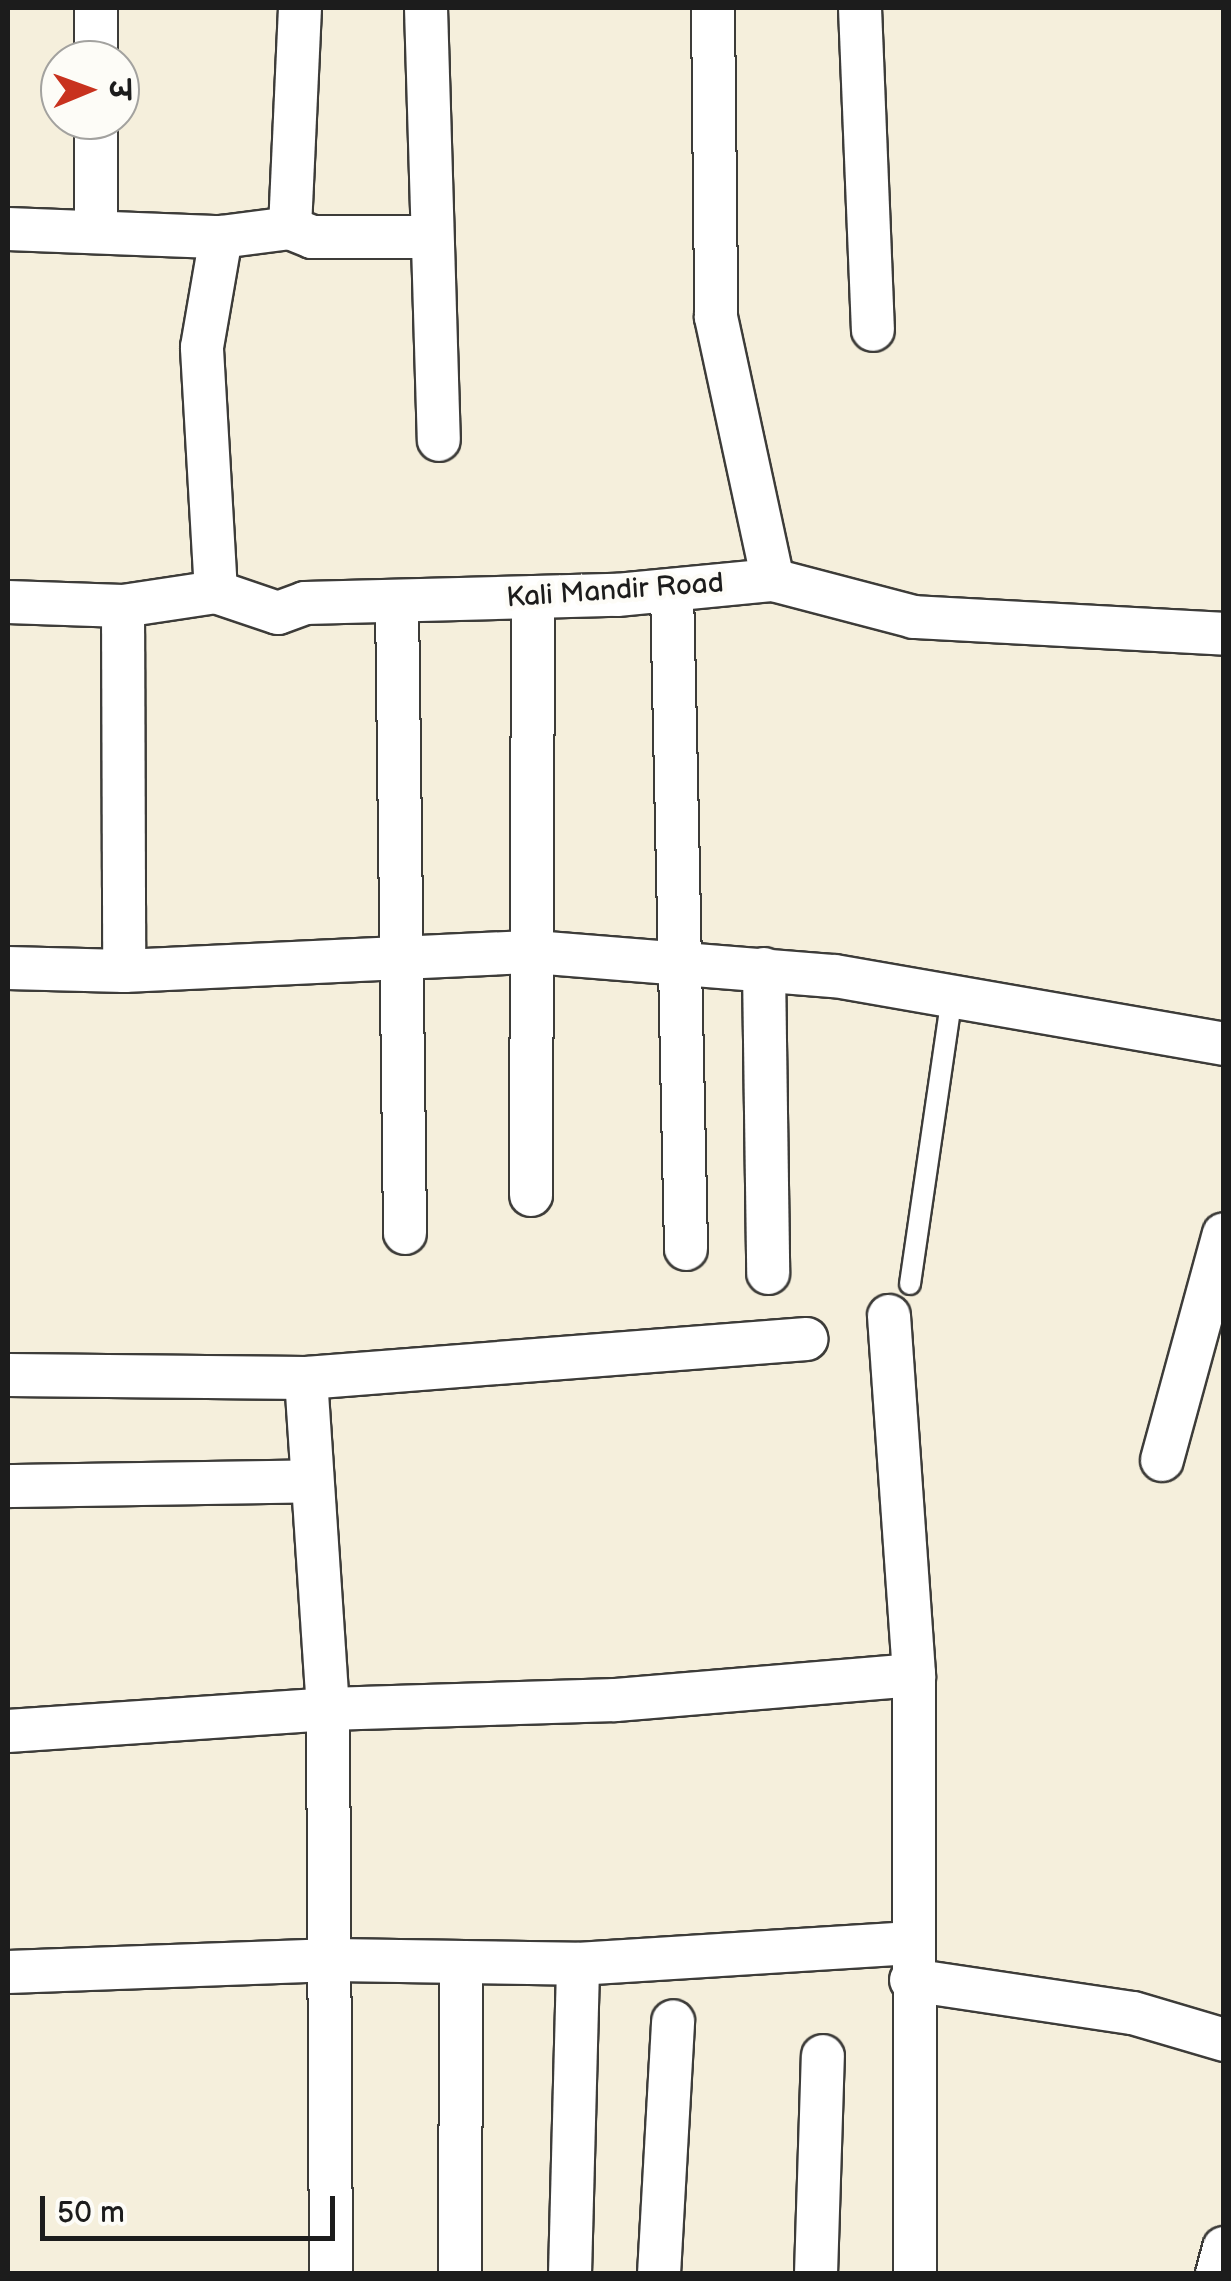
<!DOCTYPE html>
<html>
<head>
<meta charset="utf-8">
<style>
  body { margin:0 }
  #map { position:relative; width:1231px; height:2281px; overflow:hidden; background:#f5efdc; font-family:"Balsamiq Sans","Playpen Sans Deva",sans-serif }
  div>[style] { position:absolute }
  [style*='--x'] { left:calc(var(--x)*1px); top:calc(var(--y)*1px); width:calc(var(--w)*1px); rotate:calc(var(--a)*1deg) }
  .roads { filter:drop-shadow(2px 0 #3d3c39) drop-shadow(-2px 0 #3d3c39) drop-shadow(0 2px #3d3c39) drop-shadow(0 -2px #3d3c39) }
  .service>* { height:20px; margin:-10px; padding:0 10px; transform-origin:10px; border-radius:10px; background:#fff }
  .minor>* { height:42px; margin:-21px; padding:0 21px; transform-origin:21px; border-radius:21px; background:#fff }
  span { translate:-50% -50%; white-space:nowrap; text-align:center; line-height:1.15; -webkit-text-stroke:9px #fdfcf7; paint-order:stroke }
  .street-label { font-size:28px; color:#1c1c1c }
  .frame { position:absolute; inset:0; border:10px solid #1c1c1c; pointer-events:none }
  .north { position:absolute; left:40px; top:40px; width:100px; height:100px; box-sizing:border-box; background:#fdfcf7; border:2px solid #a3a29f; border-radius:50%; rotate:89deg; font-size:28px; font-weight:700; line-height:40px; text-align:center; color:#1c1c1c }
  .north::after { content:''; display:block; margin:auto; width:35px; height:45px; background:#c8321e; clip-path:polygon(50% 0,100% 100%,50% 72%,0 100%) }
  .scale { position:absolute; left:40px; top:2196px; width:295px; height:45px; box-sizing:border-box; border:5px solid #1c1c1c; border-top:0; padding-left:12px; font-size:30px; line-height:35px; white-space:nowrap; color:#1c1c1c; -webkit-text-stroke:8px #fdfcf7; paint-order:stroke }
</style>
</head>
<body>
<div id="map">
  <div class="roads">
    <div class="service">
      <i style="--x:910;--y:1284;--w:291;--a:-81.7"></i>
    </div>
    <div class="minor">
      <i style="--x:96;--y:8;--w:52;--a:90"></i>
      <i style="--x:426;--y:8;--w:432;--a:88.3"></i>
      <i style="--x:713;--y:8;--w:309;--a:89.4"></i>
      <i style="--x:716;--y:317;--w:269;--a:77.8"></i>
      <i style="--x:860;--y:8;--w:322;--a:87.7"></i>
      <i style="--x:96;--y:120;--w:109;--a:90"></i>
      <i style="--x:290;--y:228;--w:220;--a:-87.4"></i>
      <i style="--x:8;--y:229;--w:213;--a:2.2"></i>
      <i style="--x:221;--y:237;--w:70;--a:-7.4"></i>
      <i style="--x:290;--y:228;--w:24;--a:22"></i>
      <i style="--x:312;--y:237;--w:120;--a:0"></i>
      <i style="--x:672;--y:590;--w:659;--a:88.78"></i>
      <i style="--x:216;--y:592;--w:245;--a:-93.3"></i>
      <i style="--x:202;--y:347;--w:112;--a:-80.2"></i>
      <i style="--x:397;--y:601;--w:632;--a:89.27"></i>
      <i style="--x:8;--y:602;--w:115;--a:2"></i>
      <i style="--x:123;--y:606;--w:94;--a:-8.6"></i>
      <i style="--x:216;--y:592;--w:65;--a:18.7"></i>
      <i style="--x:278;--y:613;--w:29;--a:-20"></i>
      <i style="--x:305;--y:603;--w:312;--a:-1.5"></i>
      <i style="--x:617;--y:595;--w:157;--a:-5.5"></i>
      <i style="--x:773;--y:580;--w:146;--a:14.7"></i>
      <i style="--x:914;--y:617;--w:310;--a:3.1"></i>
      <i style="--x:123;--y:606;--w:365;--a:89.8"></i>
      <i style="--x:8;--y:968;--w:116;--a:1.5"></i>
      <i style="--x:124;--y:971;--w:410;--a:-2.7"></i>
      <i style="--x:534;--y:952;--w:302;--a:4.6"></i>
      <i style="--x:835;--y:976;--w:395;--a:9.9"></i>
      <i style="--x:764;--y:969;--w:304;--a:89.2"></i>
      <i style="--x:531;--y:1195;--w:598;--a:-89.81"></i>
      <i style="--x:889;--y:1316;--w:360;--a:86"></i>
      <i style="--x:8;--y:1375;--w:298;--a:0.6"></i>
      <i style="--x:306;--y:1378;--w:502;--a:-4.46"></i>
      <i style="--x:306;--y:1378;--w:332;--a:86.2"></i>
      <i style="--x:328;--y:1709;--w:565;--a:89.7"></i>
      <i style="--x:1162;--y:1460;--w:234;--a:-74.7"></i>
      <i style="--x:8;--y:1486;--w:304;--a:-0.9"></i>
      <i style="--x:8;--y:1731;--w:321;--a:-3.9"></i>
      <i style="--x:328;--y:1709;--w:288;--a:-1.8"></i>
      <i style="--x:616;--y:1700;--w:299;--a:-4.8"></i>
      <i style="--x:914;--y:1675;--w:599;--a:89.9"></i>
      <i style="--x:8;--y:1972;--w:326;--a:-2.1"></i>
      <i style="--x:334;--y:1960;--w:244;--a:0.9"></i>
      <i style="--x:578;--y:1964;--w:333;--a:-3.6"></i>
      <i style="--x:911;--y:1980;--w:224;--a:8.5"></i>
      <i style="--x:1133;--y:2013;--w:95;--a:16.5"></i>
      <i style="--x:460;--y:2274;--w:311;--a:-89.8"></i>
      <i style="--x:570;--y:2274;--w:310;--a:-88.5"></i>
      <i style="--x:659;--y:2274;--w:253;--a:-86.8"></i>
      <i style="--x:816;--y:2274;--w:218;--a:-88.2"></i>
      <i style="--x:1217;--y:2274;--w:27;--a:-75"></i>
    </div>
  </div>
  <div class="street-label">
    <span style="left:615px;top:591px;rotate:-4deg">Kali Mandir Road</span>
  </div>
  <div class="frame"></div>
  <div class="north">उ</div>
  <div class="scale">50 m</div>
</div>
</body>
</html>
